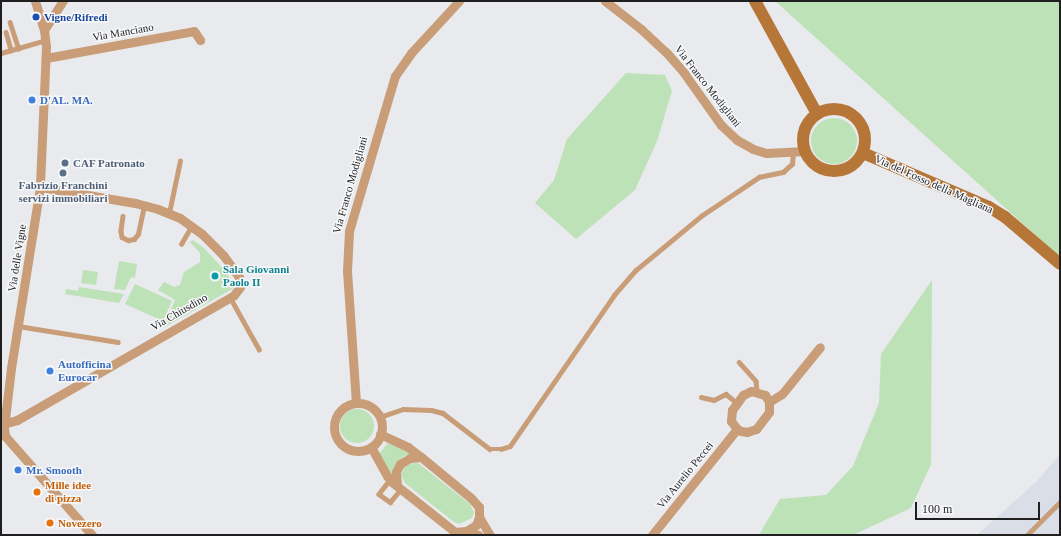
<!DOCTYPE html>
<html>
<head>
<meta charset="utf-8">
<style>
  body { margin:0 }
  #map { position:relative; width:1061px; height:536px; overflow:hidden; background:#e9eaed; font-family:Georgia,serif }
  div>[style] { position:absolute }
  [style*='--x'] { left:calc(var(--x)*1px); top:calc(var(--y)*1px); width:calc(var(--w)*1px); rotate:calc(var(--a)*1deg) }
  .built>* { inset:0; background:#d9dee7 }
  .green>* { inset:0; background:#bee2b7 }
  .round { border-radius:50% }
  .lane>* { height:4.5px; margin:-2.25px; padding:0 2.25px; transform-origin:2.25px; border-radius:2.25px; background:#c89d77 }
  .street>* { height:9px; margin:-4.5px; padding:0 4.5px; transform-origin:4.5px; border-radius:4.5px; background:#c89d77 }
  .street>.ring { margin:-4.5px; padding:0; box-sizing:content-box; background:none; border:9px solid #c89d77; border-radius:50% }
  .secondary>* { height:12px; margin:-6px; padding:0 6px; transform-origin:6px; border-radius:6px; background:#b57637 }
  .secondary>.ring { margin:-6px; padding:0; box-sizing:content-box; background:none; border:12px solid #b57637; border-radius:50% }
  .dots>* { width:11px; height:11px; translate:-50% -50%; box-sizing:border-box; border:2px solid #f7f8fa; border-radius:50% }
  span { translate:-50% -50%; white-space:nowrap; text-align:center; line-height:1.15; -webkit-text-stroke:3px #f7f8fa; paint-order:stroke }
  .transit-label { font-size:11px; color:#164399; font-weight:700 }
  .left { translate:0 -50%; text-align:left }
  .street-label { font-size:11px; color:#1f1f20 }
  .shop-label { font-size:11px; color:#366cbe; font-weight:700 }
  .service-label { font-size:11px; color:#4e5e75; font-weight:700 }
  .culture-label { font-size:11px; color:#0d838f; font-weight:700 }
  .food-label { font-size:11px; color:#c56008; font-weight:700 }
  .frame { position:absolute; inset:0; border:2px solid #1f1f20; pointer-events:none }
  .scale { position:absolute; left:915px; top:502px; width:125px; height:18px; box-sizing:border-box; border:2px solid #1f1f20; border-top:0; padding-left:5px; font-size:12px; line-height:14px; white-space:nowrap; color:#1f1f20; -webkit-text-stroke:3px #f7f8fa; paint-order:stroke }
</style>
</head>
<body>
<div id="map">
  <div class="built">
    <i style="clip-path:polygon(1060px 454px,1060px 535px,977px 535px,1037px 481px)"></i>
  </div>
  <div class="green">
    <i style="clip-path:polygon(775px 1px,1060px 1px,1060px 257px)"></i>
    <i style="clip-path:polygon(626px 73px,665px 75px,672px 91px,657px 141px,635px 190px,576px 239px,535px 203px,554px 180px,567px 139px)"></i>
    <i class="round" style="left:811px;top:118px;width:46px;height:46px"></i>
    <i style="clip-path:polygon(193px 240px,204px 248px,227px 273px,234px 288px,163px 328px,175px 300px,158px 290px,164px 282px,174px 287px,180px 285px,184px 272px,200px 262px,200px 253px,190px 242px)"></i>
    <i style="clip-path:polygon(119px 261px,137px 264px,135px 278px,131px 277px,125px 290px,114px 289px)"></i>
    <i style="clip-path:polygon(83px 270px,98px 272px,96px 285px,81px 283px)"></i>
    <i style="clip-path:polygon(932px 280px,931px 464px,911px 508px,853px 535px,759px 535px,780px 499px,826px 495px,853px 466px,879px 403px,881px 354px)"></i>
    <i style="clip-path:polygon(135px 284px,172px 301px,163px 321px,125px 304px)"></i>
    <i style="clip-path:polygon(79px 287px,124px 294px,119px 303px,65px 294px,66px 289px,78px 291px)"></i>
    <i class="round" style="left:340px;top:409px;width:34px;height:34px"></i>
    <i style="clip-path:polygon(388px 443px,412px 454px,404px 456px,396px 463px,392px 472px,392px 478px,378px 455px)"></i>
    <i style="clip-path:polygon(413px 463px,418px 463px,470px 504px,474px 512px,472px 518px,459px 524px,454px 522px,405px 483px,401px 475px,405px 467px)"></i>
  </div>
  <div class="lane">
    <i style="--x:10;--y:22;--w:28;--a:72"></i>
    <i style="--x:6;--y:32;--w:19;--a:74"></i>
    <i style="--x:1;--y:53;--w:47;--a:-16.1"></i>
    <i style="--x:169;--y:213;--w:53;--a:-78.1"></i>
    <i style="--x:123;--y:216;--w:15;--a:98"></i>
    <i style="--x:121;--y:231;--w:6;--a:81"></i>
    <i style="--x:122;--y:237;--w:7;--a:27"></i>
    <i style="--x:128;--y:240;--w:6;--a:-9"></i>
    <i style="--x:134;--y:239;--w:6;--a:-51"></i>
    <i style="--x:138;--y:234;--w:30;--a:-78"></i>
    <i style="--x:181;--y:244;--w:22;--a:-60"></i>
    <i style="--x:230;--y:297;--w:60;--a:60.9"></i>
    <i style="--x:18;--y:326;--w:101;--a:9.1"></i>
    <i style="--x:739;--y:362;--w:25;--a:48"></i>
    <i style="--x:756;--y:381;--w:10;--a:84"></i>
    <i style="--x:701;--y:397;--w:13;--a:13"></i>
    <i style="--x:714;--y:400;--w:13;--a:-27"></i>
    <i style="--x:726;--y:394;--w:14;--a:39"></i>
    <i style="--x:380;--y:417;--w:24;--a:-19"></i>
    <i style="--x:403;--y:409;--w:28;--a:2"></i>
    <i style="--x:431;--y:410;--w:12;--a:14"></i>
    <i style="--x:443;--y:413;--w:59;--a:37.5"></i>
    <i style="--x:490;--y:449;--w:11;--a:0"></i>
    <i style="--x:501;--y:449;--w:9;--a:-18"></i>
    <i style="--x:510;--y:446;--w:183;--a:-55.4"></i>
    <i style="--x:614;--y:295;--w:33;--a:-49"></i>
    <i style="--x:636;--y:270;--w:85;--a:-39.7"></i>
    <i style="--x:701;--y:216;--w:70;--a:-33.9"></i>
    <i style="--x:759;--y:177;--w:25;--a:-12"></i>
    <i style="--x:783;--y:172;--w:12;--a:-42"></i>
    <i style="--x:792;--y:164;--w:11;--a:-85"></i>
    <i style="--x:390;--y:480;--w:18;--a:128"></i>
    <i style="--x:379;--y:494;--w:14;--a:36"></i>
    <i style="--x:390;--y:502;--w:17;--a:-50"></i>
    <i style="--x:1027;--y:535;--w:47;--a:-45"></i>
  </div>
  <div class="street">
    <i style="--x:35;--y:1;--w:30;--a:73"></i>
    <i style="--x:44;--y:30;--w:17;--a:83"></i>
    <i style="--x:46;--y:47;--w:140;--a:92.5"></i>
    <i style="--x:40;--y:187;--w:183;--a:99.1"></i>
    <i style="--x:11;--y:368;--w:60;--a:96.7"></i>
    <i style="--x:4;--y:428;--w:8;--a:83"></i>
    <i style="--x:5;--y:436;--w:132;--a:48.7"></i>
    <i style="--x:605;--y:1;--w:46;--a:37.9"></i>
    <i style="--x:641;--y:29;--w:34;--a:43"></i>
    <i style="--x:666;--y:52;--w:28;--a:49"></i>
    <i style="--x:684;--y:73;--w:64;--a:54.6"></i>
    <i style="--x:721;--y:125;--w:22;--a:43"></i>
    <i style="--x:737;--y:140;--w:18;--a:29"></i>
    <i style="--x:753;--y:149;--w:14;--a:17"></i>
    <i style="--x:766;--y:153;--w:39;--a:-3"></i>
    <i style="--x:44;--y:30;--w:35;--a:-57"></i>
    <i style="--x:46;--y:58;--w:150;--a:-10.3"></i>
    <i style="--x:194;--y:31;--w:11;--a:56"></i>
    <i style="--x:751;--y:391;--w:15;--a:16"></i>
    <i style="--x:765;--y:395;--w:8;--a:60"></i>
    <i style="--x:769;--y:402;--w:10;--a:90"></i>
    <i style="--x:769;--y:412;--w:21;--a:127"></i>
    <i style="--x:756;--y:429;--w:9;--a:162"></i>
    <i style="--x:747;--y:432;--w:6;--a:-171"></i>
    <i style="--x:741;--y:431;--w:4;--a:-153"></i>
    <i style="--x:737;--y:429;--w:10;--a:-127"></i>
    <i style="--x:731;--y:421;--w:11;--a:-85"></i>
    <i style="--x:732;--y:410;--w:19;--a:-54"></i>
    <i style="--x:743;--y:395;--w:9;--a:-27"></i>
    <i style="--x:769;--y:402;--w:15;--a:-32"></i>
    <i style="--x:782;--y:394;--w:60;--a:-51"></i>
    <i style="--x:356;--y:403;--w:132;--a:-93.9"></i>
    <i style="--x:347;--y:271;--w:40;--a:-87.1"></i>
    <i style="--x:349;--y:231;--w:162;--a:-73.5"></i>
    <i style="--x:395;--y:76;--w:28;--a:-55"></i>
    <i style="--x:411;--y:53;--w:71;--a:-47.3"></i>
    <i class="ring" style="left:334px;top:403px;width:39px;height:39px"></i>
    <i style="--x:3;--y:424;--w:15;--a:-16"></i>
    <i style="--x:17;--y:420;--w:250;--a:-29.9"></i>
    <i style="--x:234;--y:295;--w:10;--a:-53"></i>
    <i style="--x:240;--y:287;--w:10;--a:-96"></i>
    <i style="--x:239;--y:277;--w:26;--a:-126"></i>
    <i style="--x:224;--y:256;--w:31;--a:-135"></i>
    <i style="--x:202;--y:234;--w:27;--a:-144"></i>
    <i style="--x:180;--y:218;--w:24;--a:-158"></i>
    <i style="--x:158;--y:209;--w:24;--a:-165"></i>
    <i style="--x:135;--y:203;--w:96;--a:-170.4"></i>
    <i style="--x:380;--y:434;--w:31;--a:25"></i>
    <i style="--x:408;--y:447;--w:16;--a:38"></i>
    <i style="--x:371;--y:447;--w:33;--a:61"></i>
    <i style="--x:387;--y:476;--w:9;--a:49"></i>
    <i style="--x:393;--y:483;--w:5;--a:37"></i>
    <i style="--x:397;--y:486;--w:74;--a:38.4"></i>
    <i style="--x:455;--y:532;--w:11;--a:-5"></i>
    <i style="--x:466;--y:531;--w:12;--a:-31"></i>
    <i style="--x:476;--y:525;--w:9;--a:-69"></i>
    <i style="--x:479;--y:517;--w:10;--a:-90"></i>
    <i style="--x:479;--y:507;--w:12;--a:-132"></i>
    <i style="--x:471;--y:498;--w:65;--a:-140.6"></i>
    <i style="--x:421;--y:457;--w:11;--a:175"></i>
    <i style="--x:410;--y:458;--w:12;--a:149"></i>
    <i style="--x:400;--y:464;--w:9;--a:117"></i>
    <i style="--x:396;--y:472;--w:14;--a:86"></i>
    <i style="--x:479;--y:517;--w:21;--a:59"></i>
    <i style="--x:466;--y:531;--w:13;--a:18"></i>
    <i style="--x:652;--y:535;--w:136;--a:-51.3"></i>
  </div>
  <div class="secondary">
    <i style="--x:755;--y:1;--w:129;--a:61.2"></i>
    <i class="ring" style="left:803px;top:109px;width:50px;height:50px"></i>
    <i style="--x:863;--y:153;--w:137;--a:23.2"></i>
    <i style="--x:989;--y:207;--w:19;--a:32"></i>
    <i style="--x:1005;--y:217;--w:72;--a:40.5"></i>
  </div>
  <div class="dots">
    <i style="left:36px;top:17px;background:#1a4fb4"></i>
    <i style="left:32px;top:100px;background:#3f7fe0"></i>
    <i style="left:65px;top:163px;background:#5c6f8a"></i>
    <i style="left:63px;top:173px;background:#5c6f8a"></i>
    <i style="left:215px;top:276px;background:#0f9aa8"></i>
    <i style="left:50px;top:371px;background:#3f7fe0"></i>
    <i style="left:18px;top:470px;background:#3f7fe0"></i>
    <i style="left:37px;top:492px;background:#e8710a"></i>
    <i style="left:50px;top:523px;background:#e8710a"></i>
  </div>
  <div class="transit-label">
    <span class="left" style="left:44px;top:17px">Vigne/Rifredi</span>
  </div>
  <div class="street-label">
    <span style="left:123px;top:32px;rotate:-10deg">Via Manciano</span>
    <span style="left:708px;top:86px;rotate:52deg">Via Franco Modigliani</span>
    <span style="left:934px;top:184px;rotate:24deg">Via del Fosso della Magliana</span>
    <span style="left:350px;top:185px;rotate:-74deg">Via Franco Modigliani</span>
    <span style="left:17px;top:258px;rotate:-81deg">Via delle Vigne</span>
    <span style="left:179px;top:312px;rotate:-30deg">Via Chiusdino</span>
    <span style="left:685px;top:475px;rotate:-51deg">Via Aurelio Peccei</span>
  </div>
  <div class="shop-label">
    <span class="left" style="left:40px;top:100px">D'AL. MA.</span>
    <span class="left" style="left:58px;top:371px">Autofficina<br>Eurocar</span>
    <span class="left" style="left:26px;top:470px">Mr. Smooth</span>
  </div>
  <div class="service-label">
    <span class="left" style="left:73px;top:163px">CAF Patronato</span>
    <span style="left:63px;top:192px">Fabrizio Franchini<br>servizi immobiliari</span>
  </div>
  <div class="culture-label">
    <span class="left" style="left:223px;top:276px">Sala Giovanni<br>Paolo II</span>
  </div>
  <div class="food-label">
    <span class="left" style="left:45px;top:492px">Mille idee<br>di pizza</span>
    <span class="left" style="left:58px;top:523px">Novezero</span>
  </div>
  <div class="frame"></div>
  <div class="scale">100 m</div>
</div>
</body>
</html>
